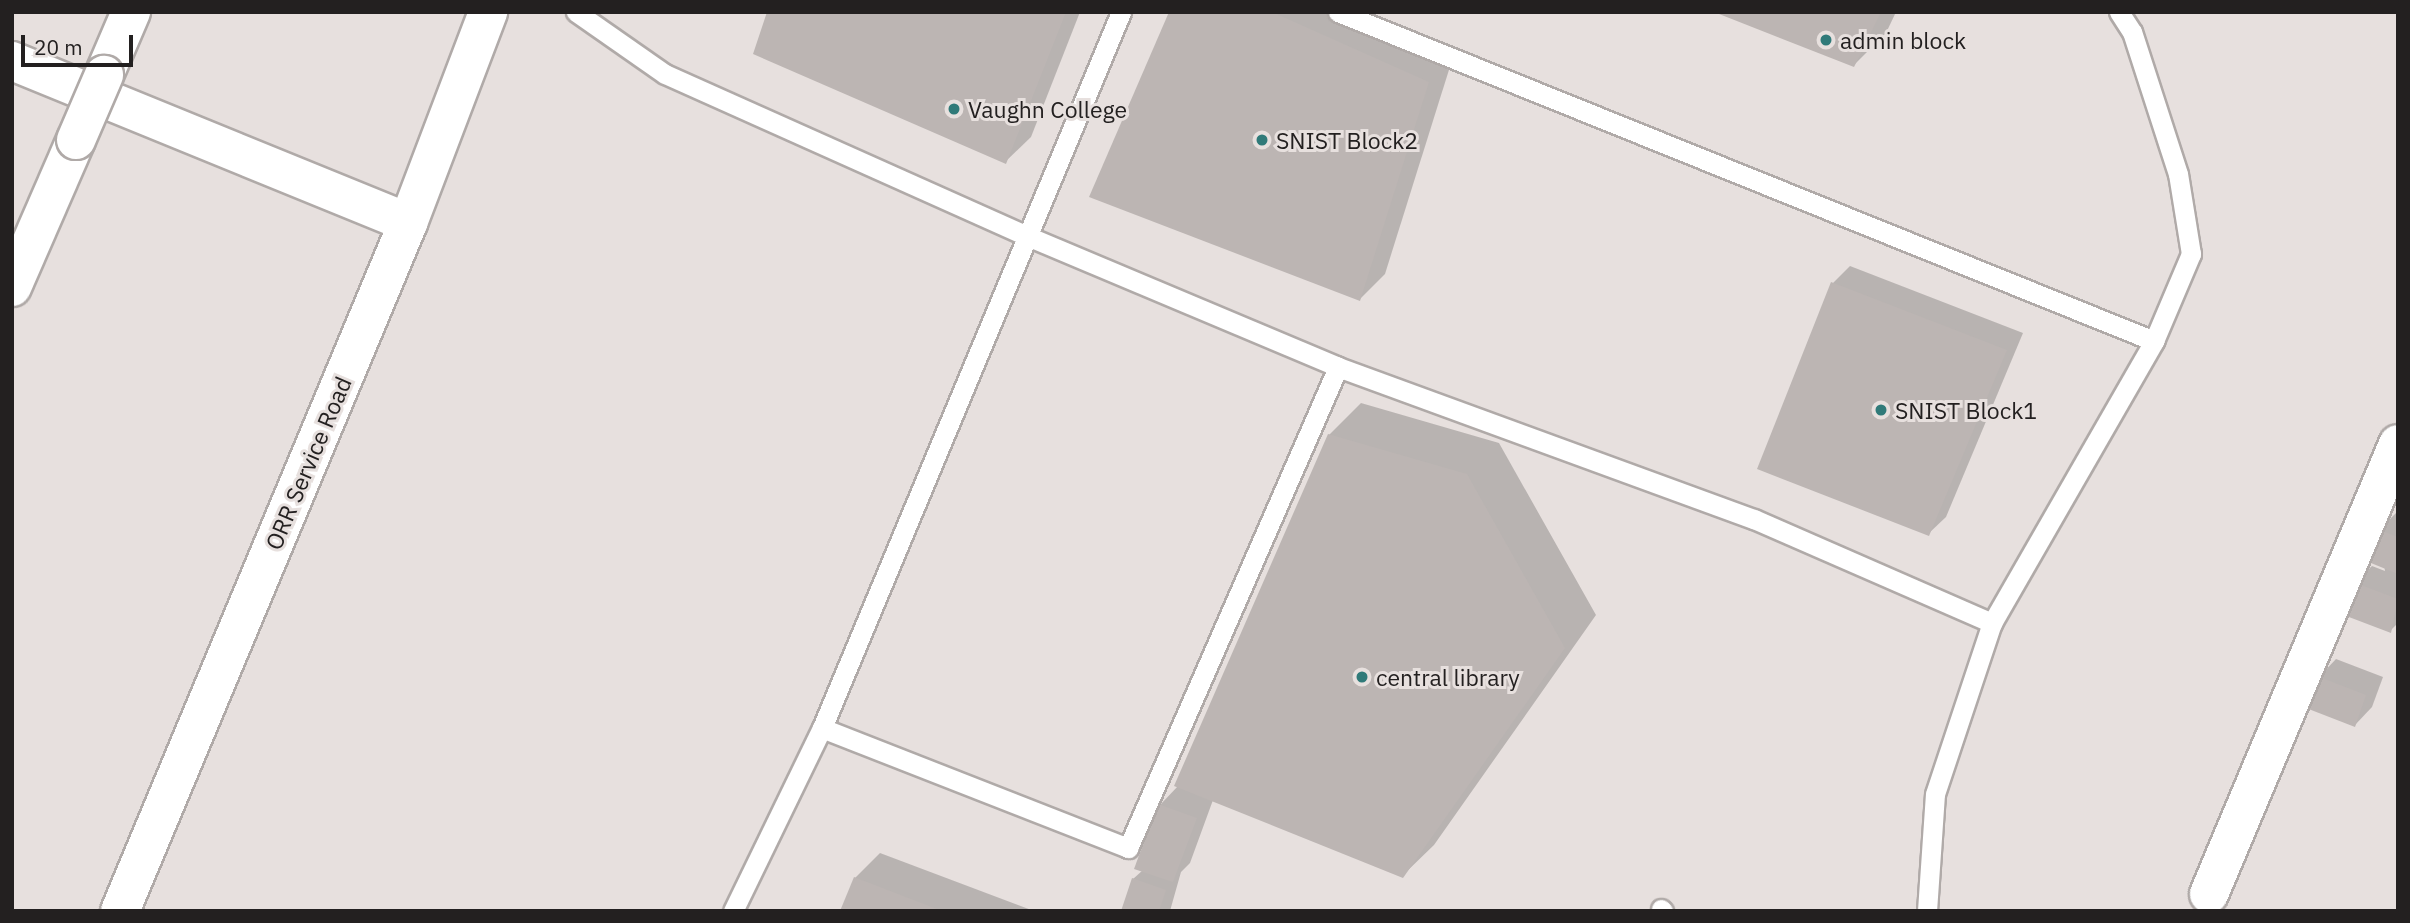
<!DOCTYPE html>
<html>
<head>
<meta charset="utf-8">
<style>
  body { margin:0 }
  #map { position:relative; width:2410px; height:923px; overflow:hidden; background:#e7e0de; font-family:"IBM Plex Sans",sans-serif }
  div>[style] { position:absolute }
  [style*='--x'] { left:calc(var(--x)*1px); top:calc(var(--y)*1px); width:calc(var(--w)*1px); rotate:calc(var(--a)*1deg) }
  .shadow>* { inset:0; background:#0003 }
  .building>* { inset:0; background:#bcb5b3 }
  .roads { filter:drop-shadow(2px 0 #b0aaa8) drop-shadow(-2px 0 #b0aaa8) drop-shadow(0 2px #b0aaa8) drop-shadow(0 -2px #b0aaa8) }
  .service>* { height:19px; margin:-9.5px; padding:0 9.5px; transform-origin:9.5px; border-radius:9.5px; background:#fff }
  .minor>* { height:38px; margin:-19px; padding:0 19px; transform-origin:19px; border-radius:19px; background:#fff }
  .secondary>* { height:38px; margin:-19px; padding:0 19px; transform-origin:19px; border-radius:19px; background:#fff }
  .motorway>* { height:38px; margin:-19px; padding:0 19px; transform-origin:19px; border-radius:19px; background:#fff }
  .bridges { filter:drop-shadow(2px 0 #b0aaa8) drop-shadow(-2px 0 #b0aaa8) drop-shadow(0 2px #b0aaa8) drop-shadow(0 -2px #b0aaa8) }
  .motorway-bridge>* { height:38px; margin:-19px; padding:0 19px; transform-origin:19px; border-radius:19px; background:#fff }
  .dots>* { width:19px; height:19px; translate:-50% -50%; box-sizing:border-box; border:4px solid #e7e0de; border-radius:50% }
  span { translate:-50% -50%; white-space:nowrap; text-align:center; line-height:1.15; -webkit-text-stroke:6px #e7e0de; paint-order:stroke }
  .poi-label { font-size:23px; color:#232020 }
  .left { translate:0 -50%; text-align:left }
  .street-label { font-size:23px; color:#232020 }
  .frame { position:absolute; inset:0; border:14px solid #232020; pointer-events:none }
  .scale { position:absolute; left:21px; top:35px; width:112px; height:32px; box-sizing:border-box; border:4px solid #232020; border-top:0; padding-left:9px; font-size:21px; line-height:24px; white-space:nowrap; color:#232020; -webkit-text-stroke:5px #e7e0de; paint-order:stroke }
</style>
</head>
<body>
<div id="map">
  <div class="shadow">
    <i style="clip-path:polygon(768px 12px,1080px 12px,1031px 137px,1005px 162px)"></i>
    <i style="clip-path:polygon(1171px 12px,1353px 12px,1453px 57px,1385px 274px,1360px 299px)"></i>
    <i style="clip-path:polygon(1719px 12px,1896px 12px,1886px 33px,1854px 65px)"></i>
    <i style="clip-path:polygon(1850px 266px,2023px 333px,1946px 517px,1928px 534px,1833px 283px)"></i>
    <i style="clip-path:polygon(1361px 403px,1499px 443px,1596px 615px,1434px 845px,1402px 876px,1213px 800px,1190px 863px,1181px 872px,1170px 911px,1122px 911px,1133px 879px,1143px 870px,1160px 805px,1178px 786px,1329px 435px)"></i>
    <i style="clip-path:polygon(2396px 513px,2398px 623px,2390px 631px,2354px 583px,2372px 566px,2385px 571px,2379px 530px)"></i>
    <i style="clip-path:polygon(2336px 659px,2383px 677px,2372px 707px,2355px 725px,2319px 677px)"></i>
    <i style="clip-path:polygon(880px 853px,1034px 911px,842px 911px,855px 878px)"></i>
  </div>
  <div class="building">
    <i style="clip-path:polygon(767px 12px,1066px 12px,1006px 164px,753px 54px)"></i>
    <i style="clip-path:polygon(1169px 12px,1272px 12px,1429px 82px,1360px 301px,1089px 197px)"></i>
    <i style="clip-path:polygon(1714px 12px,1881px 12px,1854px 67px)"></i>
    <i style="clip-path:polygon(1831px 282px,2007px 350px,1929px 536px,1757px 469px)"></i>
    <i style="clip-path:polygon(1328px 434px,1467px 474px,1565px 648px,1403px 878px,1174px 786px)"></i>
    <i style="clip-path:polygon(2377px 529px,2398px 537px,2398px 574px,2366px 561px)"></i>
    <i style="clip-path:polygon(2353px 582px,2398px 599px,2391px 633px,2341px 614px)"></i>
    <i style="clip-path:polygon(2317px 676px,2366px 695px,2355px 727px,2306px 708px)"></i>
    <i style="clip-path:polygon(1158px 804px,1197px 818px,1173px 882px,1134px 869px)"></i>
    <i style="clip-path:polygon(854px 877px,942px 911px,840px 911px)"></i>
    <i style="clip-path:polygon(1132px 878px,1166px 890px,1159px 911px,1121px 911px)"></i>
  </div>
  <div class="roads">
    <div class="service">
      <i style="--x:576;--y:12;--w:108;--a:34.9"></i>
      <i style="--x:665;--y:74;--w:397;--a:24.1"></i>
      <i style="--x:1027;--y:236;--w:337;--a:22.8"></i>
      <i style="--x:1338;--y:367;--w:443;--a:20.1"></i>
      <i style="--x:1754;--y:519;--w:260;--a:23.6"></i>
      <i style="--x:1338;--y:12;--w:880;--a:21.96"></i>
      <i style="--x:822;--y:728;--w:329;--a:21.4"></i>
      <i style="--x:1128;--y:848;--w:525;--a:-66.41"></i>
      <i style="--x:1661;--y:909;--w:3;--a:45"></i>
      <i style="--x:733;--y:911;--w:203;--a:-64.1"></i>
      <i style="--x:822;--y:728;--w:776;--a:-67.33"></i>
      <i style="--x:1927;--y:911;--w:117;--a:-86.1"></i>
      <i style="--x:1935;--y:794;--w:180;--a:-71.6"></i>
      <i style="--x:1992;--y:623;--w:325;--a:-60.1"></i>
      <i style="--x:2154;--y:341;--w:95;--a:-67"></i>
      <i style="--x:2191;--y:254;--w:81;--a:-99.2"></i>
      <i style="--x:2178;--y:174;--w:149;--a:-107.9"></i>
      <i style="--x:2132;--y:32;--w:24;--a:-123"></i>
    </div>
    <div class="minor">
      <i style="--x:408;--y:223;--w:226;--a:-69.2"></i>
      <i style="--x:2209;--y:894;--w:488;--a:-67.2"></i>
    </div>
    <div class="secondary">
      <i style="--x:12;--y:61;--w:428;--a:22.2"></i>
      <i style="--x:408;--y:223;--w:746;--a:112.71"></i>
    </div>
    <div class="motorway">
      <i style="--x:104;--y:75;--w:69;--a:-66.8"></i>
      <i style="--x:12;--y:287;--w:160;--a:-66.5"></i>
    </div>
  </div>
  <div class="bridges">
    <div class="motorway-bridge">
      <i style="--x:76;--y:140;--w:71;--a:-66.7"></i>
    </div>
  </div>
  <div class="dots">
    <i style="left:1826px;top:40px;background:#307a79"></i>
    <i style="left:954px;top:109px;background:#307a79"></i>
    <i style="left:1262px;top:140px;background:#307a79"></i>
    <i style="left:1881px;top:410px;background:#307a79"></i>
    <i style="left:1362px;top:677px;background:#307a79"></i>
  </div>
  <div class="poi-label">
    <span class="left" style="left:1840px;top:40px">admin block</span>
    <span class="left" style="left:968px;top:109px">Vaughn College</span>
    <span class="left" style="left:1276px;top:140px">SNIST Block2</span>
    <span class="left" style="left:1895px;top:410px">SNIST Block1</span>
    <span class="left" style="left:1376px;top:677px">central library</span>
  </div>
  <div class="street-label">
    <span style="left:308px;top:463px;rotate:-67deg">ORR Service Road</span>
  </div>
  <div class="frame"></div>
  <div class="scale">20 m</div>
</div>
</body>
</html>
